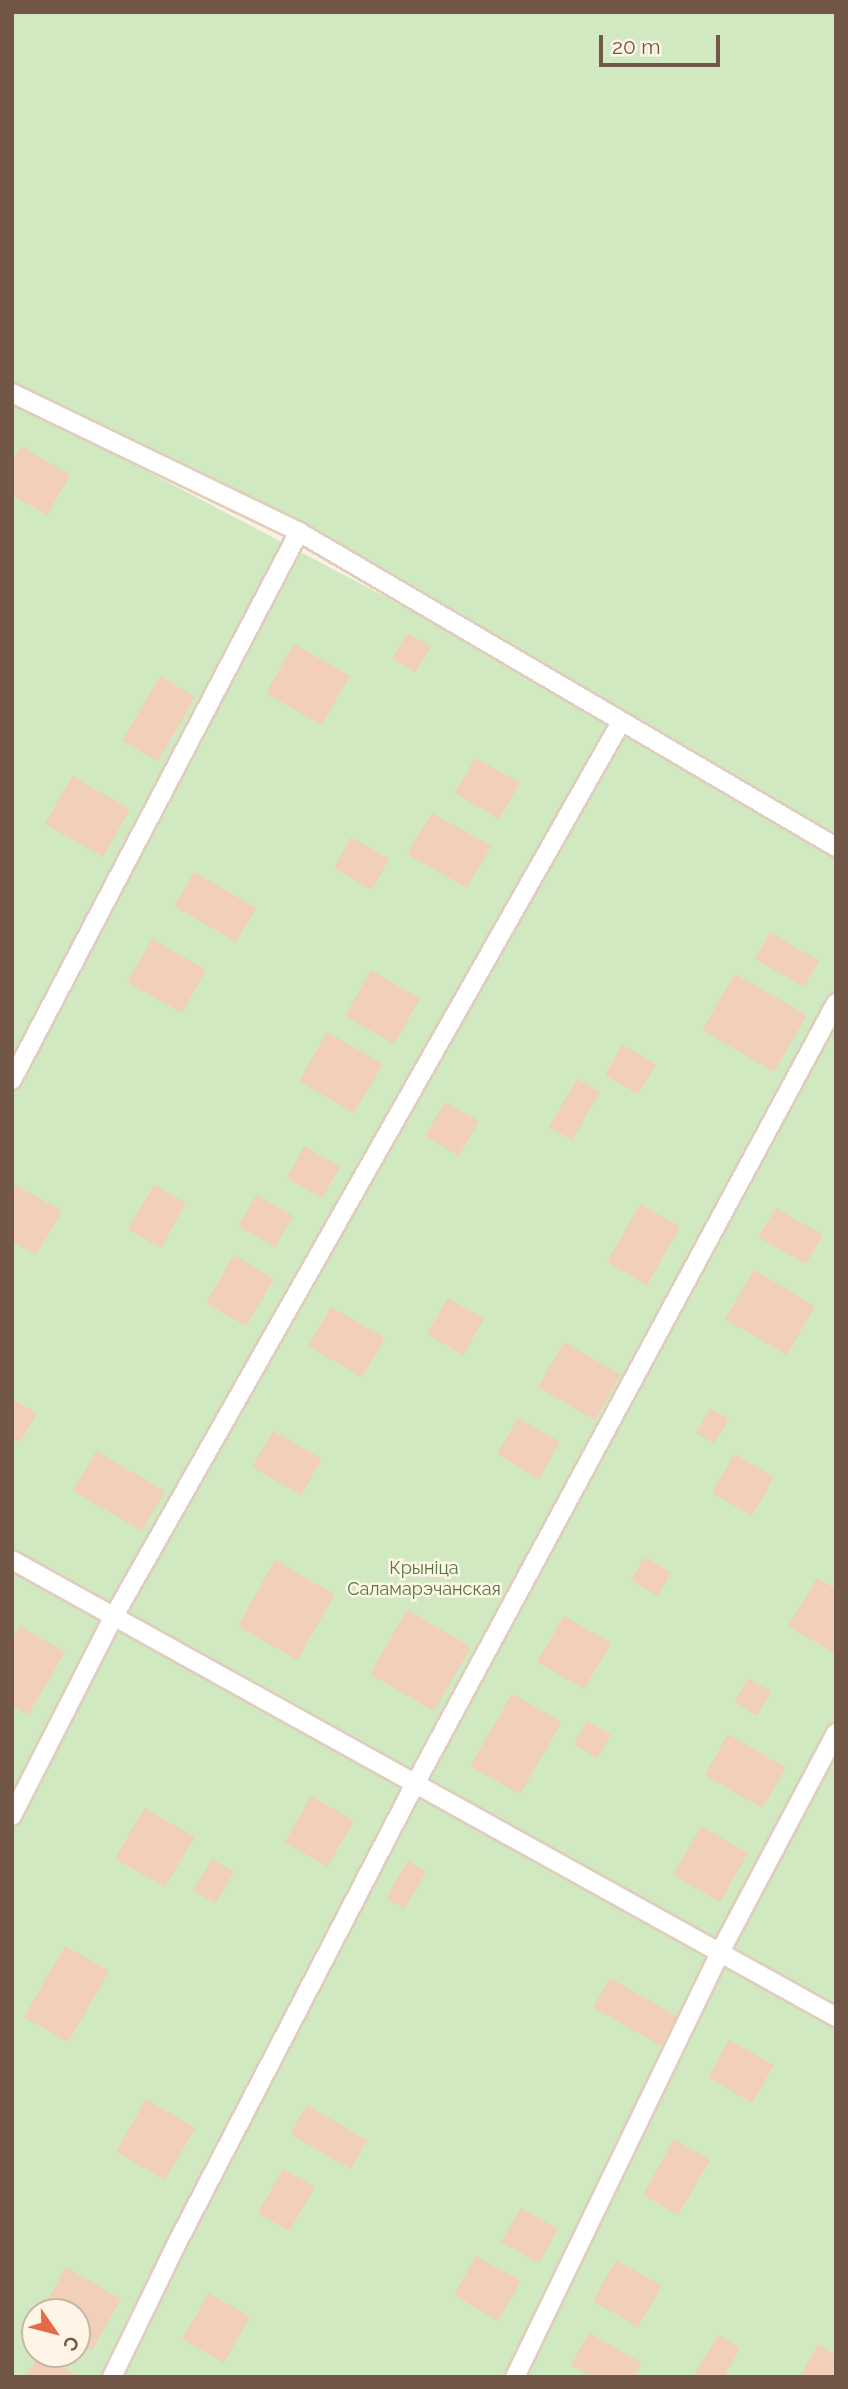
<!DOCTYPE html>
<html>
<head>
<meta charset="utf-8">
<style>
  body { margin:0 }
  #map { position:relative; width:848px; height:2389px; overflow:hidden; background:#fcf1e1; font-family:Raleway,sans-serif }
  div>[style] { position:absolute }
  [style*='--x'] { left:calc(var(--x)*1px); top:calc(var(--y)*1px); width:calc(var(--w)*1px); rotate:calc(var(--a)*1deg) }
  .green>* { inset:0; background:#d0e9c0 }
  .building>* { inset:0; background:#f1cfb9 }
  .roads { filter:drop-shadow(2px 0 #e0cdbd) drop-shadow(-2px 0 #e0cdbd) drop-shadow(0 2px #e0cdbd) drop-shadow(0 -2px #e0cdbd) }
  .lane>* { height:18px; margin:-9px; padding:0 9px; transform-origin:9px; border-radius:9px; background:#fff }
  span { translate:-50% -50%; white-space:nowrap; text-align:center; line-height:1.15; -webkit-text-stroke:5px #fff5e6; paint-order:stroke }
  .park-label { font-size:18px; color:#517841 }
  .frame { position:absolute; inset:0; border:14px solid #725748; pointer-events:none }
  .north { position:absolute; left:21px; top:2298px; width:70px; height:70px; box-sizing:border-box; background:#fff5e6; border:2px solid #c7b6a7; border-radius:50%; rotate:125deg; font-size:19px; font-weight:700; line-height:28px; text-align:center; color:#725748 }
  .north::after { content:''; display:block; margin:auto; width:24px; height:32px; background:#e56a46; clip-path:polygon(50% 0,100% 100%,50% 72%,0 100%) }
  .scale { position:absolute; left:599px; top:35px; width:121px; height:32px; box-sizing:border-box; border:4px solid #725748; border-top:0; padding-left:9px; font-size:21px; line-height:24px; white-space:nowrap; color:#725748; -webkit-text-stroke:5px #fff5e6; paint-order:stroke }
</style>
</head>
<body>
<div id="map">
  <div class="green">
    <i style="clip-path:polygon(evenodd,12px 12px,836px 12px,836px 2377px,12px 2377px,12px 400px,602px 711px,299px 532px,12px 393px,12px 12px,35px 2312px,77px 2312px,77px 2354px,35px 2354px,35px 2312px)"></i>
  </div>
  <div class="building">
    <i style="clip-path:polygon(21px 446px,70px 475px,47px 515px,12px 495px,12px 461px)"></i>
    <i style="clip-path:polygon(407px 633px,431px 646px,416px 672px,392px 659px)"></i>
    <i style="clip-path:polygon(294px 644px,350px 676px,321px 725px,266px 693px)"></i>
    <i style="clip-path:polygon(160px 676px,195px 697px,158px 761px,122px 741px)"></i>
    <i style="clip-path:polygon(475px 758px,520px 783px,499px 819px,455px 793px)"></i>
    <i style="clip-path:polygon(72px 776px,130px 809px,103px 857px,45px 824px)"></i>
    <i style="clip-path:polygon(432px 813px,491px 846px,467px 888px,407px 854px)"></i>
    <i style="clip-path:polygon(351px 837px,389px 859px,372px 890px,334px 868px)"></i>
    <i style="clip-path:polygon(194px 872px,256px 908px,236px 942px,174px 906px)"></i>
    <i style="clip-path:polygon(770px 932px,819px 961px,804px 987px,755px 959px)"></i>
    <i style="clip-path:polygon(152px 939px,206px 970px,182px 1013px,127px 982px)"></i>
    <i style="clip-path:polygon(371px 970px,420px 999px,394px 1044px,345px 1016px)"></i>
    <i style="clip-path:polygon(735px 974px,807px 1015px,774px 1072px,702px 1030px)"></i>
    <i style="clip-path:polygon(327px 1032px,383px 1064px,354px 1113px,299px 1081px)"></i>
    <i style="clip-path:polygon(622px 1045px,656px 1064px,638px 1094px,605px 1075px)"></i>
    <i style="clip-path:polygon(577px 1079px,600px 1092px,572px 1140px,549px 1127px)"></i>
    <i style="clip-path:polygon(445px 1102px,479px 1121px,459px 1156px,425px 1136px)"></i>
    <i style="clip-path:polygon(304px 1146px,340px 1167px,322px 1198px,287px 1178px)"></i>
    <i style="clip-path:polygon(16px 1185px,62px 1211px,36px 1255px,12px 1241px,12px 1192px)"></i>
    <i style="clip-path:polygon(154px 1185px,186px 1203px,161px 1248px,128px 1229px)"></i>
    <i style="clip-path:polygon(256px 1195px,293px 1216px,275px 1247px,238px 1226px)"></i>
    <i style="clip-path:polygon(640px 1204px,680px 1227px,647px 1285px,607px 1262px)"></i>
    <i style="clip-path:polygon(776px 1208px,823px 1235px,806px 1264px,758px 1237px)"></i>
    <i style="clip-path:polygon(234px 1255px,274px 1279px,246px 1326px,206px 1303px)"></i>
    <i style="clip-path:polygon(754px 1270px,815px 1306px,787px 1355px,725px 1319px)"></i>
    <i style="clip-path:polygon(448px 1298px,484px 1319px,463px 1355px,427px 1334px)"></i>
    <i style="clip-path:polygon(331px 1307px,385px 1338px,362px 1377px,308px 1346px)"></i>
    <i style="clip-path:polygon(564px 1342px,621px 1375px,595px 1420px,538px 1387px)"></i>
    <i style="clip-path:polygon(12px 1399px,37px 1413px,20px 1442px,12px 1438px)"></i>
    <i style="clip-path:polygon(710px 1408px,729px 1419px,714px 1443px,696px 1433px)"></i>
    <i style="clip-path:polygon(518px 1418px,560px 1442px,539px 1479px,497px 1454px)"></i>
    <i style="clip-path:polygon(273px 1431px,322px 1459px,301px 1495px,252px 1467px)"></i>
    <i style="clip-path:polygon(96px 1451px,165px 1491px,142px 1531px,73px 1491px)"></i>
    <i style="clip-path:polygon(734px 1454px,774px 1477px,752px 1516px,712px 1493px)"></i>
    <i style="clip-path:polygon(644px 1557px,671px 1572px,658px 1596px,631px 1580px)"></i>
    <i style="clip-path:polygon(275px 1560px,335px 1595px,297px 1660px,238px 1626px)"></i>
    <i style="clip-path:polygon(817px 1578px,836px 1589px,836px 1654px,788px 1626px)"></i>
    <i style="clip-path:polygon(407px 1610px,471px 1647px,434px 1711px,370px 1674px)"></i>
    <i style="clip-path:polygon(564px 1616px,611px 1643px,584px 1689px,537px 1662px)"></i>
    <i style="clip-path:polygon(20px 1626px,65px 1652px,28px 1715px,12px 1706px,12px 1640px)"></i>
    <i style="clip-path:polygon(748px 1678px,771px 1692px,757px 1715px,734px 1702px)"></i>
    <i style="clip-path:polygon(512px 1694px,562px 1722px,520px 1794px,470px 1766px)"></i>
    <i style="clip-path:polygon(587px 1721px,611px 1735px,597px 1758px,574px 1744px)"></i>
    <i style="clip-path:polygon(728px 1734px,786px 1768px,762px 1808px,705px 1775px)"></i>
    <i style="clip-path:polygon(311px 1796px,354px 1821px,327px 1867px,285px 1842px)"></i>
    <i style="clip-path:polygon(144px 1808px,195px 1837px,165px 1887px,115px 1859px)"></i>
    <i style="clip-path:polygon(701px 1826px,748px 1853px,720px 1902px,673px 1875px)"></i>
    <i style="clip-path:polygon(212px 1859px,234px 1872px,215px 1903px,193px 1891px)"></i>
    <i style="clip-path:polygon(408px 1861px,426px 1872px,404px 1909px,386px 1898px)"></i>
    <i style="clip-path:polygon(65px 1946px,109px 1971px,68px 2042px,24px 2017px)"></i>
    <i style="clip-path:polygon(610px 1978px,678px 2017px,661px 2046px,593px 2007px)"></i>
    <i style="clip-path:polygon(729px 2040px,774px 2065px,752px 2103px,708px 2077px)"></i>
    <i style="clip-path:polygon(146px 2099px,195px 2128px,165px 2180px,116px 2152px)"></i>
    <i style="clip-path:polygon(307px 2105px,367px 2140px,351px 2169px,290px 2134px)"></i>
    <i style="clip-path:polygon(674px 2139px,710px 2160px,678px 2215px,643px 2195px)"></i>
    <i style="clip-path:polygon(283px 2169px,315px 2187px,289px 2231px,258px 2213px)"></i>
    <i style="clip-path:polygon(521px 2208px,558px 2229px,539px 2263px,501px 2242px)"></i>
    <i style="clip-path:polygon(476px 2256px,521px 2281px,498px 2321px,454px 2295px)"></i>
    <i style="clip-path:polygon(616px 2260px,662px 2286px,638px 2327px,593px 2301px)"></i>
    <i style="clip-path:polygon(66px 2267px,121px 2299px,92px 2350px,77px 2342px,77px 2312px,41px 2312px)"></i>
    <i style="clip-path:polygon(209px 2293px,250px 2317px,224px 2363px,182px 2339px)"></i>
    <i style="clip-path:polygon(589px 2333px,642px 2363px,634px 2377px,591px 2377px,571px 2365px)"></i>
    <i style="clip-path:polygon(718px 2335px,740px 2348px,723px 2377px,701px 2377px,695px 2374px)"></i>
    <i style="clip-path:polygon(818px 2344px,836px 2355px,836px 2377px,800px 2377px)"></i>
    <i style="clip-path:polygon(40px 2354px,79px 2377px,25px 2377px)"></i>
  </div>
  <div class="roads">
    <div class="lane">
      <i style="--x:12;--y:393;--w:319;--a:25.8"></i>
      <i style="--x:299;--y:532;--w:623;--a:30.4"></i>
      <i style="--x:12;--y:1080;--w:619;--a:-62.36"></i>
      <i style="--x:12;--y:1560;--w:942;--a:29.01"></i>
      <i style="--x:12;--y:1816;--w:225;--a:-63"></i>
      <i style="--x:114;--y:1616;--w:1028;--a:-60.44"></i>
      <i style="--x:112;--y:2377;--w:147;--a:-64.1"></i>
      <i style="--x:176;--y:2245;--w:519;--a:-62.6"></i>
      <i style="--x:415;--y:1784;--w:887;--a:-61.67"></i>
      <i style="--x:515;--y:2377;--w:472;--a:-64.2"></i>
      <i style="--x:720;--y:1952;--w:248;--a:-62.1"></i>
    </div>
  </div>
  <div class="park-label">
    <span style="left:424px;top:1579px">Крыніца<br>Саламарэчанская</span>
  </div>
  <div class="frame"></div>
  <div class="north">С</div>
  <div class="scale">20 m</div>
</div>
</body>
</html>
